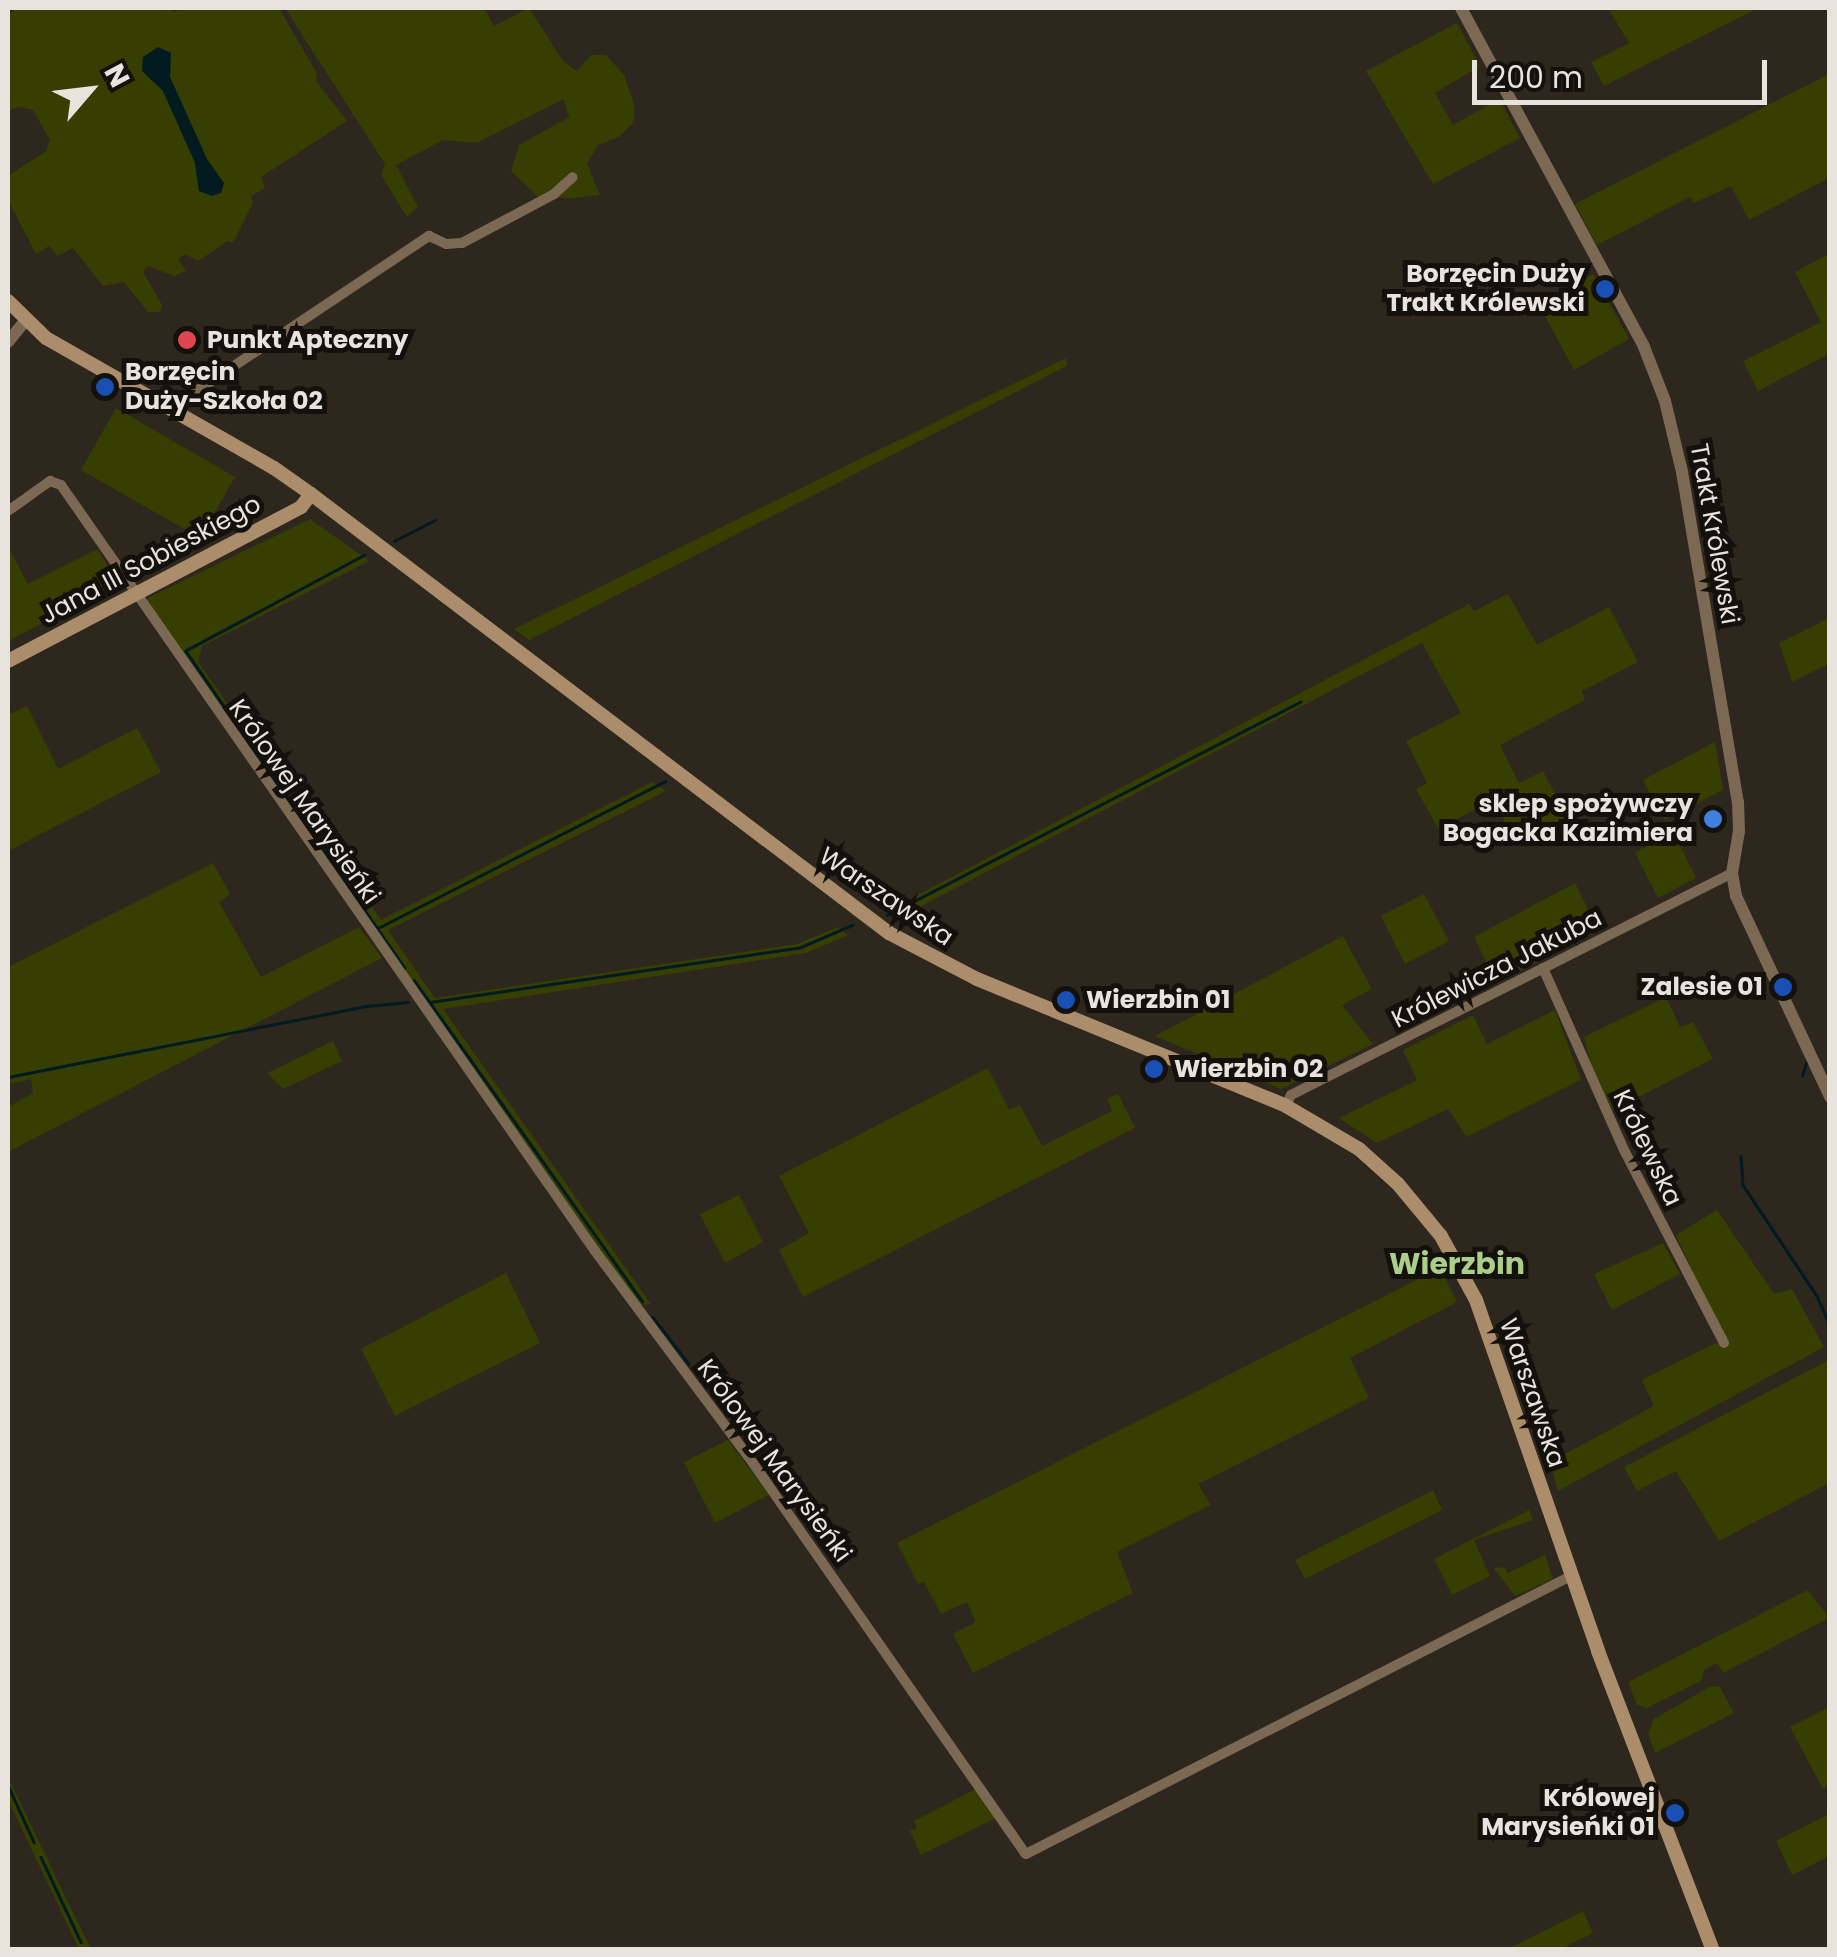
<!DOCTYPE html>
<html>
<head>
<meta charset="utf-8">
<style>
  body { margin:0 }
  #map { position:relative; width:1837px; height:1957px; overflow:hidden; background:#2e271e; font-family:Poppins,sans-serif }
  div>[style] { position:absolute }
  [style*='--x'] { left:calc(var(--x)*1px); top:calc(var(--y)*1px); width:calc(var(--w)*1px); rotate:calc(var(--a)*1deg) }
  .green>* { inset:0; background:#373e01 }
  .water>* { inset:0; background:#011b21 }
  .stream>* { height:2.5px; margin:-1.25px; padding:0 1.25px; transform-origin:1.25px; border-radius:1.25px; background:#011b21 }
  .minor>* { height:10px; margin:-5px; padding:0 5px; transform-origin:5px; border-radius:5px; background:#7c6954 }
  .tertiary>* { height:12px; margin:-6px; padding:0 6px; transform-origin:6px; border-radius:6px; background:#7c6954 }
  .secondary>* { height:14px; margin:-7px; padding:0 7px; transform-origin:7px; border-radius:7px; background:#ab8d6b }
  .dots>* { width:28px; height:28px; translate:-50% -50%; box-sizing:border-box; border:5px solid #14110d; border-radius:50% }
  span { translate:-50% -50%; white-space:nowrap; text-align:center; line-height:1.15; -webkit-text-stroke:10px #14110d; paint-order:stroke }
  .poi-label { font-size:25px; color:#e8e3dd; font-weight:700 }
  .right { translate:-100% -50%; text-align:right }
  .left { translate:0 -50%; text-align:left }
  .street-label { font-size:25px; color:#e8e3dd }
  .quarter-label { font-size:30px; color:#abcf8a; font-weight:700 }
  .frame { position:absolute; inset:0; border:10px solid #e8e3dd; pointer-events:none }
  .north { position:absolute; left:40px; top:40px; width:100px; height:100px; -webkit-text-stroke:8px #14110d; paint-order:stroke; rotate:62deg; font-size:28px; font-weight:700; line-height:40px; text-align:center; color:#e8e3dd }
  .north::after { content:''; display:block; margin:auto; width:35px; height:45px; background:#e8e3dd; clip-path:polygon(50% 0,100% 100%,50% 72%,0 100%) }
  .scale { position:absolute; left:1472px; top:60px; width:295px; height:45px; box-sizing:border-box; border:5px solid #e8e3dd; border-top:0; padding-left:12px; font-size:30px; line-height:35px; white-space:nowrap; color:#e8e3dd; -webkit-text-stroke:8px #14110d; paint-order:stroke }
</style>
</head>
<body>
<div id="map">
  <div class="green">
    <i style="clip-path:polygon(19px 8px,171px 8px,174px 12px,182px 8px,279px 8px,317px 74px,316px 81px,347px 121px,261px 177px,265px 188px,251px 196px,253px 203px,233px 243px,228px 241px,198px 261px,185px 254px,178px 259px,186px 271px,174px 276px,148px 266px,143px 272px,162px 305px,160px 312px,148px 312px,124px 282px,103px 286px,73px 248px,57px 256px,49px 246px,36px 254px,8px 200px,8px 176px,46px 151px,50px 140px,33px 110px,18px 107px,8px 111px,8px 14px)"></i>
    <i style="clip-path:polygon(285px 8px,484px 8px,494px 26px,529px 8px,563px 61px,577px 71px,591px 55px,606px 55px,624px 75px,634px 104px,634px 122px,619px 137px,598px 145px,587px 164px,600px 195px,573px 198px,538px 197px,511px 171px,519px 145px,569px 117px,564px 99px,477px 143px,443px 140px,396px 165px,418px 207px,407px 217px,381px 175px,385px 164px)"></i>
    <i style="clip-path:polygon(1608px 8px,1758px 8px,1604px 86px,1591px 62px,1629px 43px)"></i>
    <i style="clip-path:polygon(1457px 23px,1480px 66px,1435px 93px,1453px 125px,1499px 99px,1520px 138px,1433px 184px,1366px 71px)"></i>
    <i style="clip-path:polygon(1829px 74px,1829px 178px,1749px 220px,1731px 186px,1694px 203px,1690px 197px,1597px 245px,1575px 204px)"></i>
    <i style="clip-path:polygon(1829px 254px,1829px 354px,1758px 391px,1743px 361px,1821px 322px,1795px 272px)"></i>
    <i style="clip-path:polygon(1593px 274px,1629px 339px,1574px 370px,1538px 303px)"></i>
    <i style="clip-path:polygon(1066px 358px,1067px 366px,529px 640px,514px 629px)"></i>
    <i style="clip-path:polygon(116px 408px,235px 477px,200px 538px,81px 470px)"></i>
    <i style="clip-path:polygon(310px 519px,369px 561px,202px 646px,198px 662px,381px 920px,652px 782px,666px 791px,388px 930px,435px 998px,797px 944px,838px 927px,848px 935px,806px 953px,443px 1009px,651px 1304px,640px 1305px,618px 1275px,146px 604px,148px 598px)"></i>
    <i style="clip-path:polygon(8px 547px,28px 584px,97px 549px,119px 583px,8px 641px)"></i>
    <i style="clip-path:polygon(1508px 594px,1537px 645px,1609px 607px,1638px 662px,1582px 691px,1585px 700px,1500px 745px,1519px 783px,1543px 771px,1568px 820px,1517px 846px,1494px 801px,1438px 828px,1416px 789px,1427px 783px,1406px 741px,1461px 713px,1422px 643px,912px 911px,898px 918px,887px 911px,1469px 604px,1474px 611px)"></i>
    <i style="clip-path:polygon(1829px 618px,1829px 664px,1792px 682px,1779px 643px)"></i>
    <i style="clip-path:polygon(27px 706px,58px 769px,137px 728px,161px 772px,8px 851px,8px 715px)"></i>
    <i style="clip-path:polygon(1715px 742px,1723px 790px,1664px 820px,1643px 780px)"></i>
    <i style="clip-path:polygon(1671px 827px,1696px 878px,1658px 898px,1635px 852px,1646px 847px,1643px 840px)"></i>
    <i style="clip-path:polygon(213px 863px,230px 894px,219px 902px,261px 977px,359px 927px,382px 958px,8px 1152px,8px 1107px,33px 1093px,31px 1079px,8px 1084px,8px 967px)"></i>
    <i style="clip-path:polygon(1575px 883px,1598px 929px,1496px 982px,1474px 937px)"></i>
    <i style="clip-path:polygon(1424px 894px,1449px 941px,1405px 964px,1381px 916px)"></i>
    <i style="clip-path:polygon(1343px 936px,1372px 989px,1342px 1005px,1373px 1044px,1281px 1089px,1155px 1036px)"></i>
    <i style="clip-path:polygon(1666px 997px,1680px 1027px,1693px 1022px,1713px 1059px,1613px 1110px,1593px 1072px,1584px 1037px)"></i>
    <i style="clip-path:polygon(1555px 1010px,1581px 1080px,1467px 1137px,1448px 1109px,1377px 1143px,1339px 1118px,1417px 1080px,1403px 1050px,1473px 1015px,1487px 1044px)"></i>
    <i style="clip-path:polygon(333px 1041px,342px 1061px,283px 1089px,267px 1073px)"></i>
    <i style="clip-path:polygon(988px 1068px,1009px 1110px,1020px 1105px,1042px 1146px,1112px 1111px,1107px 1099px,1118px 1094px,1135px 1128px,803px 1297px,779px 1250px,809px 1233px,779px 1176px)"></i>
    <i style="clip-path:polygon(739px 1195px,763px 1242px,725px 1263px,700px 1214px)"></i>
    <i style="clip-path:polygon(1717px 1210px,1774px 1294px,1792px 1289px,1824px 1347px,1558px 1491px,1550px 1462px,1654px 1406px,1642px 1380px,1716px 1343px,1726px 1346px,1676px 1235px)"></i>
    <i style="clip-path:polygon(1663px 1243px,1680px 1274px,1612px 1310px,1594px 1274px)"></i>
    <i style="clip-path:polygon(1440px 1268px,1457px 1302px,1350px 1358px,1369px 1398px,1198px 1484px,1211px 1505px,1117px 1552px,1133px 1593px,973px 1673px,953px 1634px,976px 1622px,967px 1602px,941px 1614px,924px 1582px,918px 1584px,897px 1543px)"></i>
    <i style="clip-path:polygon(506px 1273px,540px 1343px,395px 1416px,361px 1349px)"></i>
    <i style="clip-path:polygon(1827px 1361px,1829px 1483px,1719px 1541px,1676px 1471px,1637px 1491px,1624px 1467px)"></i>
    <i style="clip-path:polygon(728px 1440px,769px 1495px,715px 1523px,684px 1462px)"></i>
    <i style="clip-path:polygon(1433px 1490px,1442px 1510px,1305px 1579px,1295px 1560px)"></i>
    <i style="clip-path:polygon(1529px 1510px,1533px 1520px,1474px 1540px,1490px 1576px,1452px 1595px,1434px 1559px)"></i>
    <i style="clip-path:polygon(1545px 1555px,1553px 1579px,1515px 1596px,1494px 1568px,1504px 1567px,1508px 1573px)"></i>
    <i style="clip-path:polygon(1808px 1590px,1829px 1618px,1723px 1673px,1717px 1663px,1704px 1670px,1701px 1681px,1647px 1708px,1637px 1705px,1628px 1682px)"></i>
    <i style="clip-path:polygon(1711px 1686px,1720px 1687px,1734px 1713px,1655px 1753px,1648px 1733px,1654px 1719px)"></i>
    <i style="clip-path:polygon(1829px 1707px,1829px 1786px,1823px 1789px,1790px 1727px)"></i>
    <i style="clip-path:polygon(8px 1777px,66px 1898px,91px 1949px,79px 1949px,8px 1800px)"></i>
    <i style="clip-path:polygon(976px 1789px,996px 1818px,921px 1855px,910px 1831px,917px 1828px,914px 1821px)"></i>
    <i style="clip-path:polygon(1829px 1814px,1829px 1856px,1792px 1875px,1776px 1841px)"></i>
    <i style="clip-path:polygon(1583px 1911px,1593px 1933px,1561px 1949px,1508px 1949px)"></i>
  </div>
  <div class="water">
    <i style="clip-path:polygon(158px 47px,171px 53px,170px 77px,207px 159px,224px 183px,221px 193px,212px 196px,199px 191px,195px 163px,163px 91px,142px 71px,143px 57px)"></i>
  </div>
  <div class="stream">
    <i style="--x:394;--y:541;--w:46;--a:-27.1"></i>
    <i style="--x:365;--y:555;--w:203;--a:151.8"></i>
    <i style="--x:186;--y:651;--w:385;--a:55.4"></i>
    <i style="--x:887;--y:915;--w:465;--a:-27.3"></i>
    <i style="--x:378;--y:928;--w:322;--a:-27.1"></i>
    <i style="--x:414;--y:980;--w:394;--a:54.6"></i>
    <i style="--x:430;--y:1002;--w:375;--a:-8.4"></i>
    <i style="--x:801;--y:947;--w:56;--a:-23.3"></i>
    <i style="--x:1802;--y:1076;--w:17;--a:-73"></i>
    <i style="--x:8;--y:1077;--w:365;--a:-11.2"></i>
    <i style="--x:366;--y:1006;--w:42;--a:-5.4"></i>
    <i style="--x:1741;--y:1156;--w:29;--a:86"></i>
    <i style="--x:1743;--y:1185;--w:133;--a:56.3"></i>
    <i style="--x:1817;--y:1296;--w:32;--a:66"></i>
    <i style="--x:653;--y:1317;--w:59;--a:52.5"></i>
    <i style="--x:8;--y:1785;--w:63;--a:65.5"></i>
    <i style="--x:41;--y:1857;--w:94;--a:64.8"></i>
  </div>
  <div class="minor">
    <i style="--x:176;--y:413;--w:15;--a:-62"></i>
    <i style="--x:183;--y:400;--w:296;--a:-33.7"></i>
    <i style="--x:429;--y:236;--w:19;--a:25"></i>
    <i style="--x:446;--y:244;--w:16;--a:-4"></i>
    <i style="--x:462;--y:243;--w:104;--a:-28"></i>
    <i style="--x:554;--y:194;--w:25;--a:-42"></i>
    <i style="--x:8;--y:511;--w:52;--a:-35.5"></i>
    <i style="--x:50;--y:481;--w:12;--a:20"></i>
    <i style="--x:61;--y:485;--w:934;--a:55.12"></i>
    <i style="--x:595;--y:1251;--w:256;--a:53.3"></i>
    <i style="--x:748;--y:1456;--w:485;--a:55.1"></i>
    <i style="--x:1026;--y:1854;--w:612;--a:-27.03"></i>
    <i style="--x:1543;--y:968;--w:201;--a:66"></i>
    <i style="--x:1625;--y:1152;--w:215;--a:62.6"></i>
    <i style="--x:1286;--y:1106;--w:12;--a:-66"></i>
    <i style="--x:1291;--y:1095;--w:494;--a:-26.7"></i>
  </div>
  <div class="tertiary">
    <i style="--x:1461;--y:8;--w:385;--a:61.6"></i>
    <i style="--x:1644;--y:347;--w:58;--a:68.7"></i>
    <i style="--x:1665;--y:401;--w:73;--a:76.5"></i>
    <i style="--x:1682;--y:472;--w:335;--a:80.4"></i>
    <i style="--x:1738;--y:802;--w:29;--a:88"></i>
    <i style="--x:1739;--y:831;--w:43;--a:99.5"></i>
    <i style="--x:1732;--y:873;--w:23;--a:80"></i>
    <i style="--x:1736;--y:896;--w:222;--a:64.9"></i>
    <i style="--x:8;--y:342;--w:27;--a:-51"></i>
  </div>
  <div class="secondary">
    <i style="--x:8;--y:301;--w:53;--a:44.2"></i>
    <i style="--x:46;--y:338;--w:262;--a:29.7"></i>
    <i style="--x:274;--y:468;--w:45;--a:35.1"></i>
    <i style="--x:311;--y:494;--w:726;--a:37.22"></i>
    <i style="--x:889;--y:933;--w:99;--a:27.6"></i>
    <i style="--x:977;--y:979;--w:334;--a:22.3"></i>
    <i style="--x:1286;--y:1106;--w:85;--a:30.5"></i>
    <i style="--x:1359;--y:1149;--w:52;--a:41.9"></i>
    <i style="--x:1398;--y:1184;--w:67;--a:50.4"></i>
    <i style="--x:1441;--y:1236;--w:73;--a:61.3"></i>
    <i style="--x:1476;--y:1300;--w:372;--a:70.8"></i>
    <i style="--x:1598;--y:1651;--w:320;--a:69"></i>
    <i style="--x:8;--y:661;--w:331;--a:-27.7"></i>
    <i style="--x:301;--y:507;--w:16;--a:-52"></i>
  </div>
  <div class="dots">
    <i style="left:1605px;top:289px;background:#1a4fb4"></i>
    <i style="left:187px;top:340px;background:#e0444e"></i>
    <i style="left:105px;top:387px;background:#1a4fb4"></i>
    <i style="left:1713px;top:819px;background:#3f7fe0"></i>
    <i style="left:1783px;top:987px;background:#1a4fb4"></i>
    <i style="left:1066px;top:1000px;background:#1a4fb4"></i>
    <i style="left:1154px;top:1069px;background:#1a4fb4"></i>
    <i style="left:1675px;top:1813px;background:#1a4fb4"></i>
  </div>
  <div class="poi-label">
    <span class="right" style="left:1585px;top:289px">Borzęcin Duży<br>Trakt Królewski</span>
    <span class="left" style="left:207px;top:340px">Punkt Apteczny</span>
    <span class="left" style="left:125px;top:387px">Borzęcin<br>Duży-Szkoła 02</span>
    <span class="right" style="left:1693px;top:819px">sklep spożywczy<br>Bogacka Kazimiera</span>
    <span class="right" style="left:1763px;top:987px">Zalesie 01</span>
    <span class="left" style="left:1086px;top:1000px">Wierzbin 01</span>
    <span class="left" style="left:1174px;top:1069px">Wierzbin 02</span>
    <span class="right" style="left:1655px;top:1813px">Królowej<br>Marysieńki 01</span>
  </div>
  <div class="street-label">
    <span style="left:1714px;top:534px;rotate:80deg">Trakt Królewski</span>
    <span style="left:151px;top:560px;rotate:-28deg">Jana III Sobieskiego</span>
    <span style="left:304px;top:802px;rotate:55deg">Królowej Marysieńki</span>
    <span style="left:886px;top:897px;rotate:34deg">Warszawska</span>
    <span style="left:1497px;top:969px;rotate:-27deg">Królewicza Jakuba</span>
    <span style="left:1647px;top:1148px;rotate:64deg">Królewska</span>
    <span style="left:1532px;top:1393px;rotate:71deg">Warszawska</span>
    <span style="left:774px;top:1461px;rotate:54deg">Królowej Marysieńki</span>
  </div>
  <div class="quarter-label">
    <span style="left:1457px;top:1264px">Wierzbin</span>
  </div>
  <div class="frame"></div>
  <div class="north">N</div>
  <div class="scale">200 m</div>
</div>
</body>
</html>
